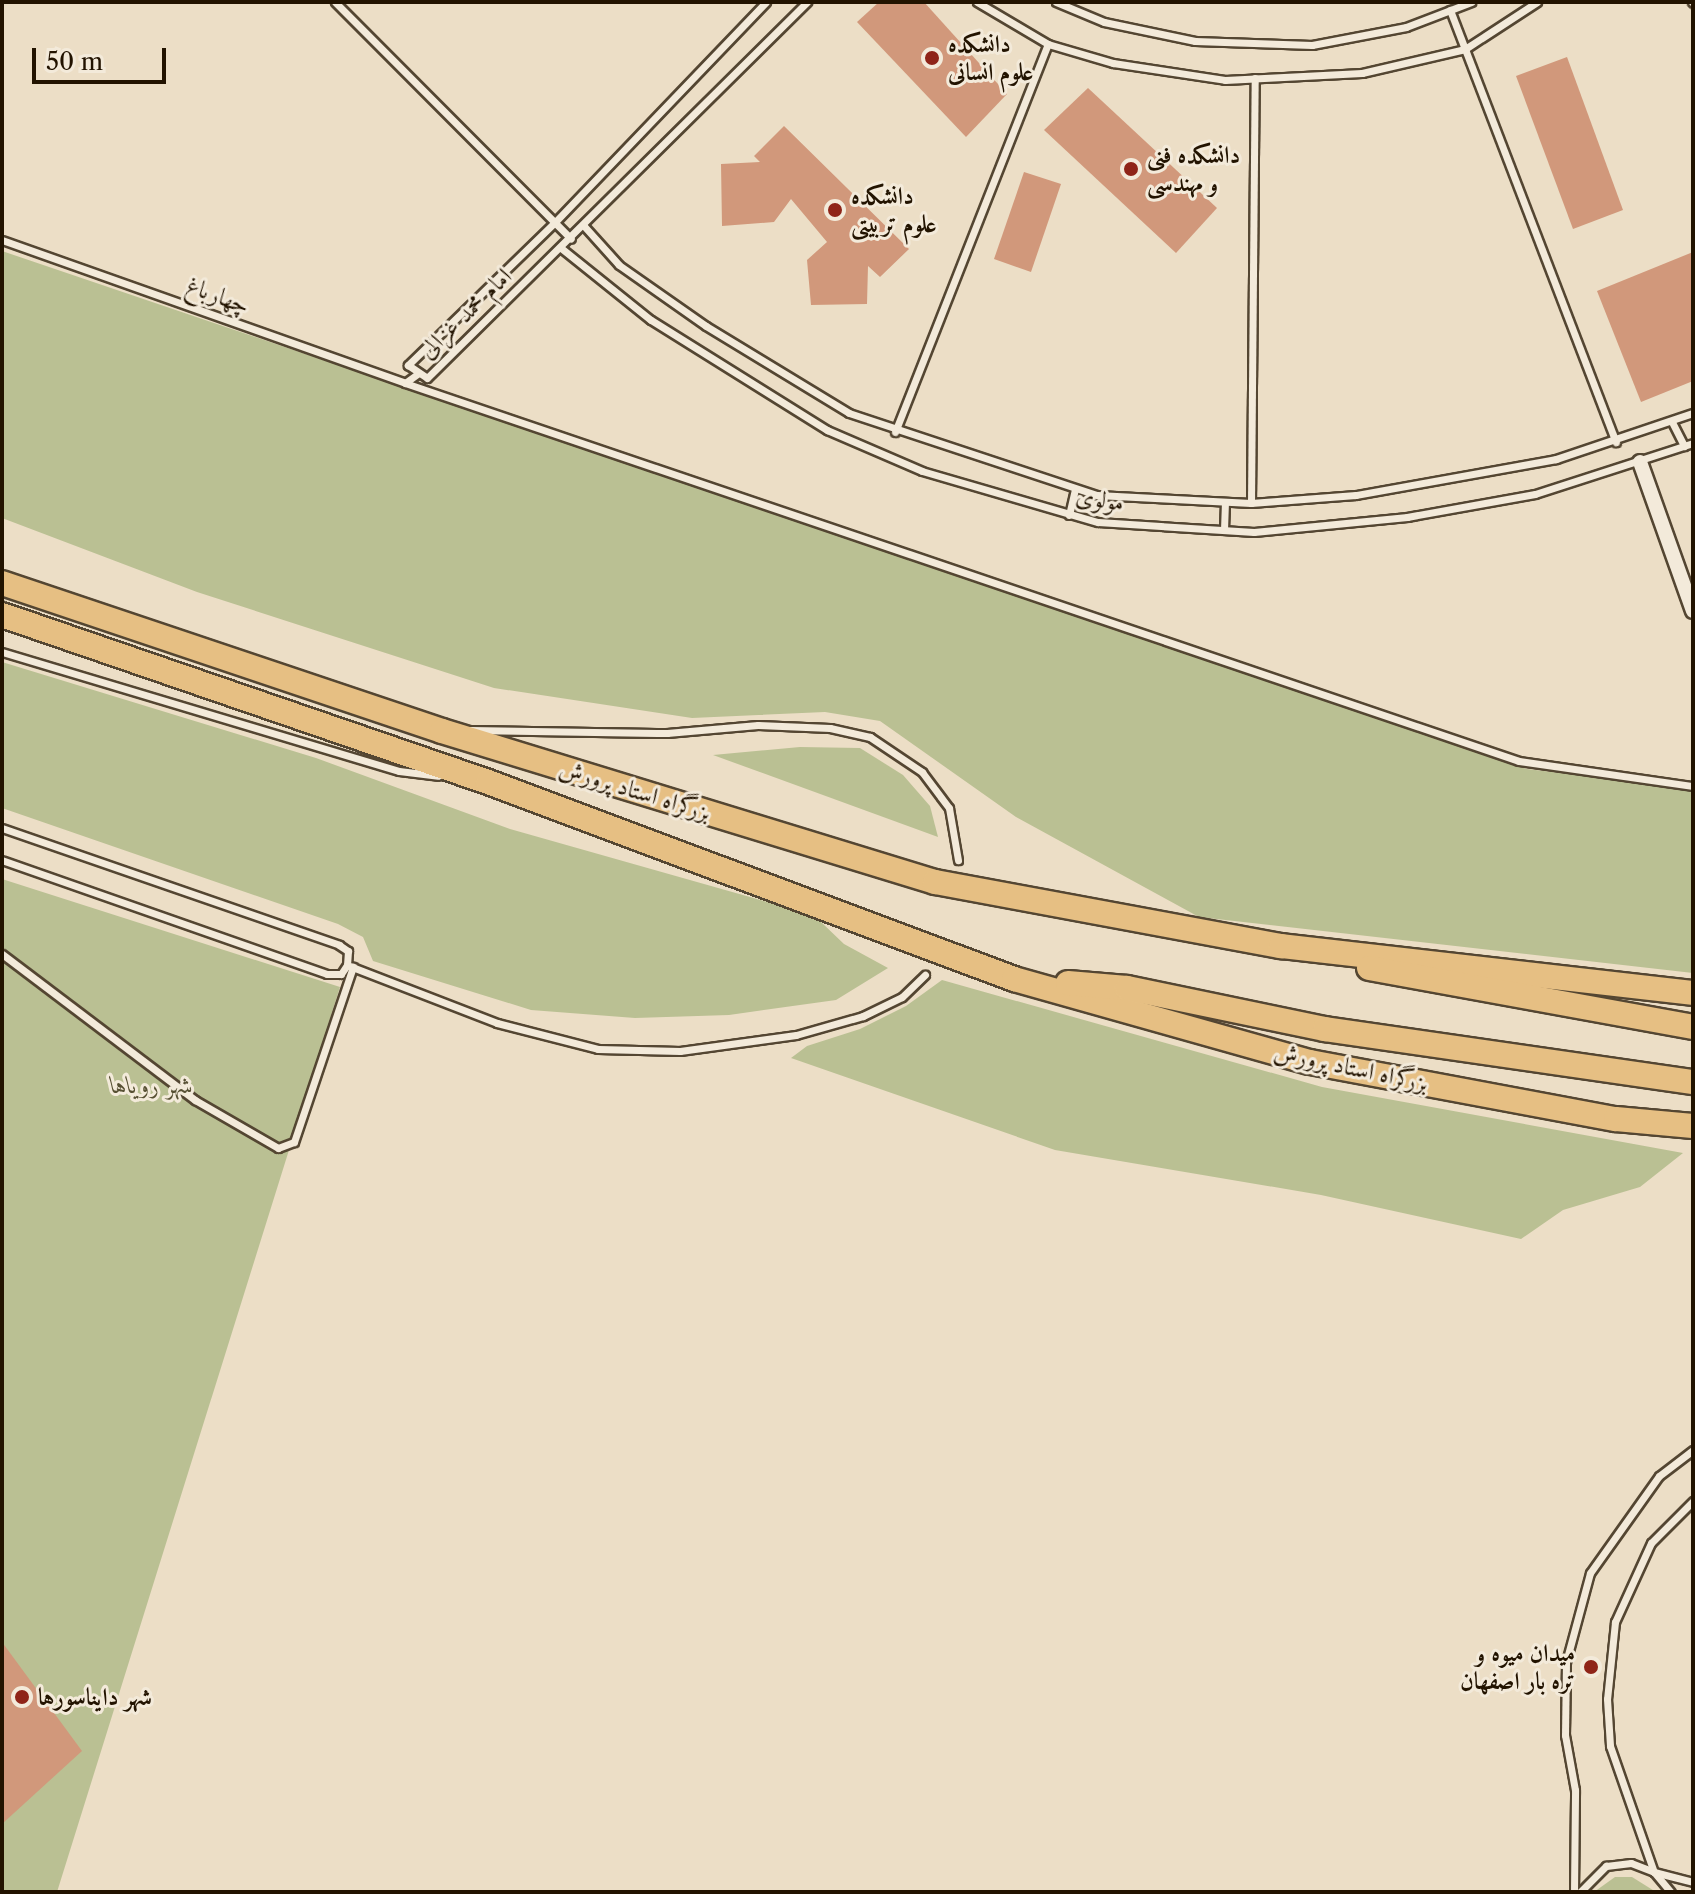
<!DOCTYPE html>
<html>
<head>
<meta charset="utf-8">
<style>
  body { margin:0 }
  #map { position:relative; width:1695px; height:1894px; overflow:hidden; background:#ecdec6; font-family:"Libre Caslon Text",Amiri,serif }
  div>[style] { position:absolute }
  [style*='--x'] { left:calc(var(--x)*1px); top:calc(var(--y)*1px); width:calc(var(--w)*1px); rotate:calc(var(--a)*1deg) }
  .green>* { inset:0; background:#bac093 }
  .building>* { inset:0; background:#d1987b }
  .roads { filter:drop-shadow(2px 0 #544632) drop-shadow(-2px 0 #544632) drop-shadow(0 2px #544632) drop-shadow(0 -2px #544632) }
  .service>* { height:7px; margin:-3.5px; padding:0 3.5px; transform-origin:3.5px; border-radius:3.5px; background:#f3eada }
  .minor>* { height:14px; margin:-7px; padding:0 7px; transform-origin:7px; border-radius:7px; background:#f3eada }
  .trunk>* { height:24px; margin:-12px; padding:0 12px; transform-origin:12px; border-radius:12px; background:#e6bf83 }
  .dots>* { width:22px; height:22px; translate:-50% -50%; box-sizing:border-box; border:4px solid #f3eada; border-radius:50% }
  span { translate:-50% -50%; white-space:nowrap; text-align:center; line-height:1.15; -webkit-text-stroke:6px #f3eada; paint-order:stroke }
  .poi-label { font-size:24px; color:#221300; font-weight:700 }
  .left { translate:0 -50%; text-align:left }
  .right { translate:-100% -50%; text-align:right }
  .street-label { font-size:24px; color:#221300 }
  .park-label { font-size:24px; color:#575033; font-style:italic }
  .frame { position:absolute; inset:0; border:4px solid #221300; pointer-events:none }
  .scale { position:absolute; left:32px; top:48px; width:134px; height:36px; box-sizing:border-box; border:4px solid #221300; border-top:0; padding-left:10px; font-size:24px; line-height:28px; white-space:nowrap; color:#221300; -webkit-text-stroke:6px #f3eada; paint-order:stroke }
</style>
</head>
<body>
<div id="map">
  <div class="green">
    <i style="clip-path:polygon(2px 251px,1527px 769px,1693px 789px,1693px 973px,1199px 917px,1016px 817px,880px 721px,825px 712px,692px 718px,494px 688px,197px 592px,2px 518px)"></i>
    <i style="clip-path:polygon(2px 662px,316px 758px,510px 829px,778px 905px,821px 922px,844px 944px,888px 968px,836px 1000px,729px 1015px,635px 1018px,531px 1010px,373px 961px,363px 937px,338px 924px,2px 808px)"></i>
    <i style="clip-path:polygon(800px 747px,860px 748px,903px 775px,930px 806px,938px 837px,713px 755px)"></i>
    <i style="clip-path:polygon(2px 879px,340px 987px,57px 1892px,2px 1892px)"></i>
    <i style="clip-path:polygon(942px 980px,1322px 1087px,1683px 1153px,1640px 1187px,1563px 1210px,1521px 1239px,1321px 1195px,1055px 1150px,791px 1058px,807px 1046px,860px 1029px,906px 1006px)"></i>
    <i style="clip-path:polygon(1615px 1877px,1632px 1877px,1656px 1892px,1594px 1892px)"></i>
  </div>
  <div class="building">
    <i style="clip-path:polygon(879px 2px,924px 2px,1007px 94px,966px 137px,857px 22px)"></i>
    <i style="clip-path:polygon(1567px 57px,1623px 210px,1573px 229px,1516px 76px)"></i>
    <i style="clip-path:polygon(1088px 88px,1217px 208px,1176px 253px,1044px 130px)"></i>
    <i style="clip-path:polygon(784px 126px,909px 249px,880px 277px,868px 266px,867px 304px,811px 305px,807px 260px,827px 242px,791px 199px,774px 222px,722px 226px,721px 164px,760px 162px,754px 156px)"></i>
    <i style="clip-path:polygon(1024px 172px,1061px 184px,1031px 272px,994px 259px)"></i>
    <i style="clip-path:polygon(1693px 252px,1693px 381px,1641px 402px,1597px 291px)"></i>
    <i style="clip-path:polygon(2px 1642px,82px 1751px,2px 1824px)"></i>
  </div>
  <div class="roads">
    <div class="service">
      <i style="--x:335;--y:2;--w:334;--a:45.1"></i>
      <i style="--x:766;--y:2;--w:306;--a:133.8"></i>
      <i style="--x:554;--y:223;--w:204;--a:135.8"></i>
      <i style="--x:408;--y:365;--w:23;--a:34"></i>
      <i style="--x:427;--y:378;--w:535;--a:-44.7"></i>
      <i style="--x:977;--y:2;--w:82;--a:30.6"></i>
      <i style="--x:1048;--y:44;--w:68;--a:16.3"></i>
      <i style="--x:1113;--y:63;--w:113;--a:8.6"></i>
      <i style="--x:1225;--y:80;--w:137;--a:-2.9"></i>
      <i style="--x:1362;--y:73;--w:106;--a:-13.1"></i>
      <i style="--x:1465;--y:49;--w:86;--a:-33.1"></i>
      <i style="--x:1056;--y:2;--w:52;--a:22.6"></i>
      <i style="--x:1104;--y:22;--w:93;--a:11.8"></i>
      <i style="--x:1195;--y:41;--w:117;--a:2"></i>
      <i style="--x:1312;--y:45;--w:96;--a:-10.8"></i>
      <i style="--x:1406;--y:27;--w:70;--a:-21"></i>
      <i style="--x:1692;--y:2;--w:1;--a:45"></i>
      <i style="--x:1450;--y:10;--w:463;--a:69"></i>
      <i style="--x:584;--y:226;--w:52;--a:48.1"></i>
      <i style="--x:619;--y:265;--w:106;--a:35"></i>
      <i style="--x:706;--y:326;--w:167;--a:31.3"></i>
      <i style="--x:849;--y:413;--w:261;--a:18.3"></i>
      <i style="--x:1097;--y:495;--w:154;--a:3"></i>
      <i style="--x:1251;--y:503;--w:105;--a:-4.4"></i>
      <i style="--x:1356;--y:495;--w:203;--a:-10.2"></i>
      <i style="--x:1556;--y:459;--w:145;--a:-18.6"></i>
      <i style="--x:2;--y:240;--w:428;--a:19.5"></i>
      <i style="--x:405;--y:383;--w:17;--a:-36"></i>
      <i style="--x:561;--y:248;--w:115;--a:38.7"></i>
      <i style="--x:651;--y:320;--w:208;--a:32"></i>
      <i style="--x:827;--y:430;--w:103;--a:23.3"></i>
      <i style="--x:922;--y:471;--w:183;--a:16.2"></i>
      <i style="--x:1098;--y:522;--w:156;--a:3.7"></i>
      <i style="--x:1254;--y:532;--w:154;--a:-5.6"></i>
      <i style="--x:1407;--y:517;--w:130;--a:-10.2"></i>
      <i style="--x:1535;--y:494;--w:166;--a:-17.9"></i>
      <i style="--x:405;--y:383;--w:1176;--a:18.74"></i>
      <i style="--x:1519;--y:761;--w:176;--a:8.2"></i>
      <i style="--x:1672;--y:422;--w:27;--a:63"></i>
      <i style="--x:895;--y:432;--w:417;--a:-68.5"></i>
      <i style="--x:1251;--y:503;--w:425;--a:-89.5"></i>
      <i style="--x:1069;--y:515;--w:27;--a:-77"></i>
      <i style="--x:1224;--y:530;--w:28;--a:-88"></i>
      <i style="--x:2;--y:652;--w:414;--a:16.7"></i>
      <i style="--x:399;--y:771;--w:39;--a:7"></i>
      <i style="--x:470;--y:730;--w:197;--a:0.9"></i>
      <i style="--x:667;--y:733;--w:91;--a:-5"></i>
      <i style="--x:758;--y:725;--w:72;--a:2.4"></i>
      <i style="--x:830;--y:728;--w:41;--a:12.7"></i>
      <i style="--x:870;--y:737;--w:63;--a:33.9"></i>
      <i style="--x:922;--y:772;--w:45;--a:53.1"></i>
      <i style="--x:949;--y:808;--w:53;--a:80.2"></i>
      <i style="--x:2;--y:828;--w:357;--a:19.1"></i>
      <i style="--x:339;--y:945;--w:11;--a:34"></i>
      <i style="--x:348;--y:951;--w:14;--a:94"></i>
      <i style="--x:347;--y:965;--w:11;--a:124"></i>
      <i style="--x:341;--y:974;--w:14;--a:180"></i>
      <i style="--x:327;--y:974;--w:344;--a:-160.7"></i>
      <i style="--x:2;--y:954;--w:242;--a:37.1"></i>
      <i style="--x:195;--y:1100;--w:96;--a:30"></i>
      <i style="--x:278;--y:1148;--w:17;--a:-21"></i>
      <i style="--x:294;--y:1142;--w:185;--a:-71.4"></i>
      <i style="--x:347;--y:965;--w:161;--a:21.1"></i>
      <i style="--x:497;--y:1023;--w:104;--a:14.4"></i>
      <i style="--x:598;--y:1049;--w:82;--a:1.4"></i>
      <i style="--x:680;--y:1051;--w:117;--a:-7.9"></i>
      <i style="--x:796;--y:1035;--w:70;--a:-15.8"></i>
      <i style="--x:863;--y:1016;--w:43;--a:-26"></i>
      <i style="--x:902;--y:997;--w:32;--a:-44"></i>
      <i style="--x:1693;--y:1501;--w:59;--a:135"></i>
      <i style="--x:1651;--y:1543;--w:87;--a:114.5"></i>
      <i style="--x:1615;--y:1622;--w:77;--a:95.9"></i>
      <i style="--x:1607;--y:1699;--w:47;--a:86.3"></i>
      <i style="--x:1610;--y:1746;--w:133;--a:70.8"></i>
      <i style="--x:1654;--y:1872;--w:40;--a:14.4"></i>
      <i style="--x:1574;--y:1892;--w:102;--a:-89.4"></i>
      <i style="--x:1575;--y:1790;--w:56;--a:-100.3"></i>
      <i style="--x:1565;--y:1735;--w:73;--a:-89.2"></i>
      <i style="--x:1566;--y:1662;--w:92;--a:-74.9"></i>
      <i style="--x:1590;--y:1573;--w:119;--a:-54.6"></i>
      <i style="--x:1659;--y:1476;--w:43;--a:-37.4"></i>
      <i style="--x:1580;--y:1892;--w:37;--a:-45"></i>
      <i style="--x:1606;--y:1866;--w:25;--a:-7"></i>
      <i style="--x:1631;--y:1863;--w:25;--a:21"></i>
      <i style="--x:1654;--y:1872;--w:26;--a:50"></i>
    </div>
    <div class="minor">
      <i style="--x:1640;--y:462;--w:158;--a:70.4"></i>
    </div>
    <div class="trunk">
      <i style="--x:2;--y:583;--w:464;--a:18.6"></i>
      <i style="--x:442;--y:731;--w:516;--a:17.03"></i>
      <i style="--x:935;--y:882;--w:352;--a:10.5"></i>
      <i style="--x:1281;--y:946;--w:415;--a:6.5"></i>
      <i style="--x:2;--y:615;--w:514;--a:18.96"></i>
      <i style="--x:488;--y:782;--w:562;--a:20.53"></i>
      <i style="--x:1014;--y:979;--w:307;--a:15.7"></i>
      <i style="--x:1310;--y:1062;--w:311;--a:10.6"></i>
      <i style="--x:1616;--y:1119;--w:77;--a:5.2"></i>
      <i style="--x:1369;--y:968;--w:329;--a:10.3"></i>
      <i style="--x:1068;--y:983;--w:59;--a:4.8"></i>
      <i style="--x:1127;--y:988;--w:202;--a:11.7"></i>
      <i style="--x:1325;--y:1029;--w:372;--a:8.2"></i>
    </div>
  </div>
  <div class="dots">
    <i style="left:932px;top:58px;background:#8f2418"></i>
    <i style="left:1131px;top:169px;background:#8f2418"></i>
    <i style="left:835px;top:210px;background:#8f2418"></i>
    <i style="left:1591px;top:1667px;background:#8f2418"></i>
    <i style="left:22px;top:1697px;background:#8f2418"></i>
  </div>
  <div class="poi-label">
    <span class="left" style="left:948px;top:58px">دانشکده<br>علوم انسانی</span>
    <span class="left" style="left:1147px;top:169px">دانشکده فنی<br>و مهندسی</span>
    <span class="left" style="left:851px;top:210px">دانشکده<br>علوم تربیتی</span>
    <span class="right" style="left:1575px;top:1667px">میدان میوه و<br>تره بار اصفهان</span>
    <span class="left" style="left:38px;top:1697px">شهر دایناسورها</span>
  </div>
  <div class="street-label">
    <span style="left:218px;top:295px;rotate:20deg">چهارباغ</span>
    <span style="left:465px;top:313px;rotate:-44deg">امام محمد غزالی</span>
    <span style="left:1100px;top:499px;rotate:9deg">مولوی</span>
    <span style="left:635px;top:790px;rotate:17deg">بزرگراه استاد پرورش</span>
    <span style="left:1351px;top:1067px;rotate:12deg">بزرگراه استاد پرورش</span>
  </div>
  <div class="park-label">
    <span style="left:152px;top:1085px">شهر رویاها</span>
  </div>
  <div class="frame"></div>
  <div class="scale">50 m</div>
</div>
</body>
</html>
